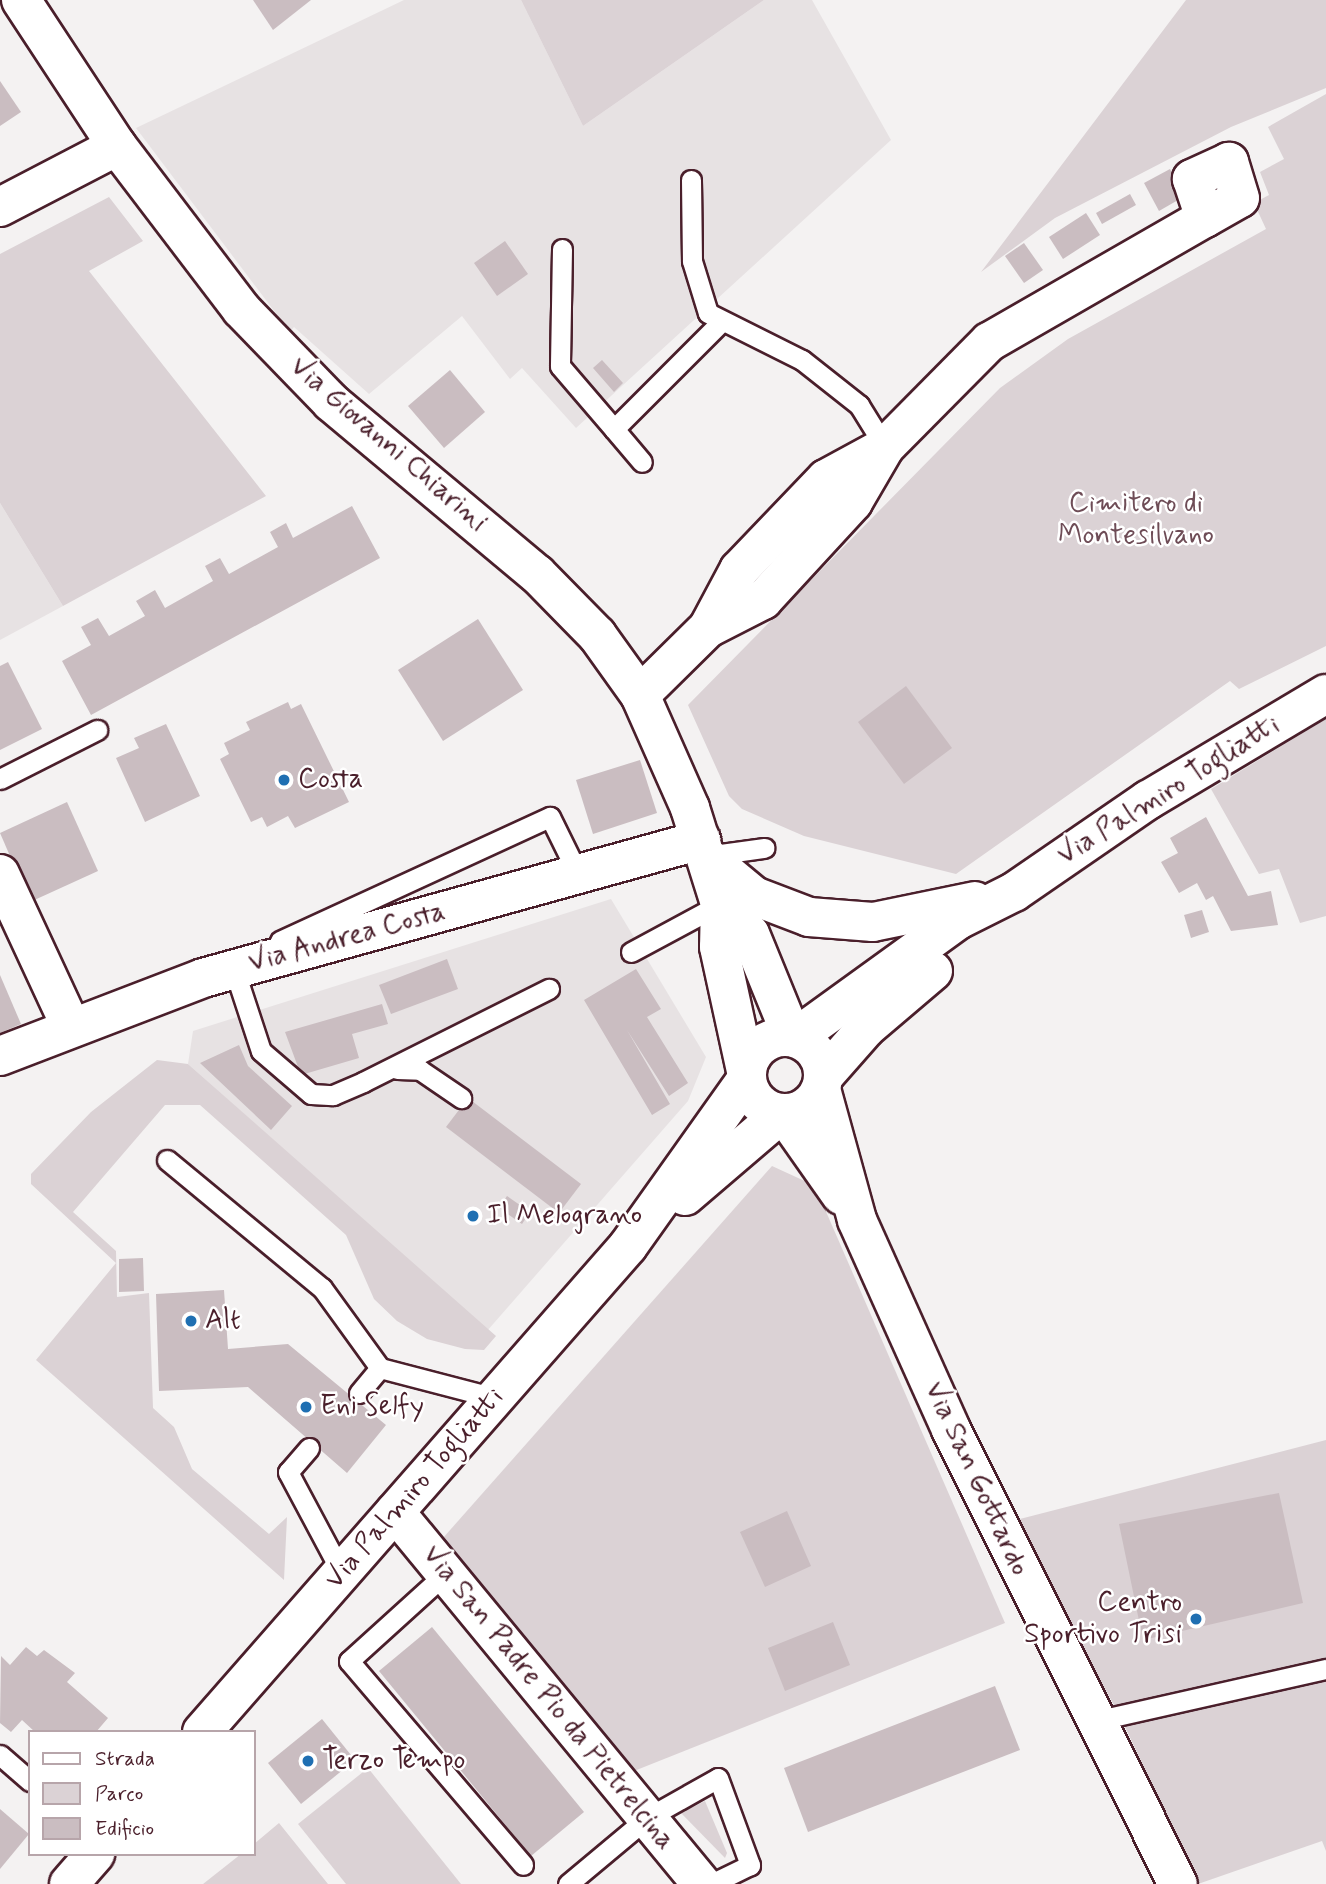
<!DOCTYPE html>
<html>
<head>
<meta charset="utf-8">
<style>
  body { margin:0 }
  #map { position:relative; width:1326px; height:1884px; overflow:hidden; background:#f4f2f2; font-family:Mynerve,sans-serif }
  div>[style] { position:absolute }
  [style*='--x'] { left:calc(var(--x)*1px); top:calc(var(--y)*1px); width:calc(var(--w)*1px); rotate:calc(var(--a)*1deg) }
  .built>* { inset:0; background:#e7e2e3 }
  .green>* { inset:0; background:#dbd2d5 }
  .building>* { inset:0; background:#cabdc1 }
  .roads { filter:drop-shadow(2px 0 #4a1f2b) drop-shadow(-2px 0 #4a1f2b) drop-shadow(0 2px #4a1f2b) drop-shadow(0 -2px #4a1f2b) }
  .service>* { height:19px; margin:-9.5px; padding:0 9.5px; transform-origin:9.5px; border-radius:9.5px; background:#fff }
  .minor>* { height:38px; margin:-19px; padding:0 19px; transform-origin:19px; border-radius:19px; background:#fff }
  .secondary>* { height:38px; margin:-19px; padding:0 19px; transform-origin:19px; border-radius:19px; background:#fff }
  .primary>* { height:38px; margin:-19px; padding:0 19px; transform-origin:19px; border-radius:19px; background:#fff }
  .primary>.ring { margin:-19px; padding:0; box-sizing:content-box; background:none; border:38px solid #fff; border-radius:50% }
  .dots>* { width:19px; height:19px; translate:-50% -50%; box-sizing:border-box; border:4px solid #fff; border-radius:50% }
  span { translate:-50% -50%; white-space:nowrap; text-align:center; line-height:1.15; -webkit-text-stroke:5px #fff; paint-order:stroke }
  .street-label { font-size:28px; color:#4a1f2b }
  .park-label { font-size:28px; color:#6e4c56 }
  .poi-label { font-size:28px; color:#4a1f2b }
  .left { translate:0 -50%; text-align:left }
  .right { translate:-100% -50%; text-align:right }
  .legend { position:absolute; left:28px; top:1730px; width:228px; height:126px; box-sizing:border-box; background:#fff; border:2px solid #b7a5aa; margin:0; padding:9px 12px; list-style:none; font-size:21px; color:#4a1f2b }
  .legend li { display:flex; align-items:center; gap:14px; height:35px }
  .legend b { width:35px; border:2px solid #b7a5aa }
</style>
</head>
<body>
<div id="map">
  <div class="built">
    <i style="clip-path:polygon(404px 0,521px 0,583px 126px,764px 0,812px 0,891px 140px,576px 428px,522px 368px,510px 379px,462px 316px,369px 394px,294px 327px,290px 332px,136px 128px)"></i>
    <i style="clip-path:polygon(0 503px,63px 606px,0 640px)"></i>
    <i style="clip-path:polygon(611px 899px,706px 1057px,688px 1101px,487px 1331px,188px 1064px,193px 1031px)"></i>
  </div>
  <div class="green">
    <i style="clip-path:polygon(521px 0,764px 0,583px 126px)"></i>
    <i style="clip-path:polygon(1186px 0,1326px 0,1326px 88px,1231px 127px,1055px 218px,981px 272px)"></i>
    <i style="clip-path:polygon(1326px 94px,1326px 646px,1239px 689px,1230px 681px,956px 874px,804px 836px,742px 809px,729px 796px,688px 705px,1000px 388px,1068px 339px,1266px 229px,1254px 203px,1269px 195px,1260px 172px,1284px 159px,1268px 127px)"></i>
    <i style="clip-path:polygon(109px 197px,143px 241px,89px 271px,266px 496px,63px 606px,0 503px,0 254px)"></i>
    <i style="clip-path:polygon(1326px 719px,1326px 916px,1300px 923px,1279px 869px,1259px 874px,1211px 789px)"></i>
    <i style="clip-path:polygon(157px 1060px,188px 1064px,496px 1336px,484px 1350px,465px 1349px,427px 1339px,397px 1321px,374px 1299px,346px 1235px,200px 1105px,165px 1105px,73px 1212px,116px 1251px,117px 1297px,149px 1293px,153px 1408px,174px 1427px,192px 1469px,269px 1534px,287px 1517px,284px 1580px,36px 1360px,116px 1263px,31px 1184px,31px 1174px,91px 1112px)"></i>
    <i style="clip-path:polygon(772px 1166px,809px 1183px,824px 1207px,1005px 1623px,634px 1771px,443px 1538px)"></i>
    <i style="clip-path:polygon(1326px 1440px,1326px 1851px,1322px 1841px,1198px 1884px,1120px 1716px,1012px 1521px)"></i>
    <i style="clip-path:polygon(368px 1768px,461px 1884px,346px 1884px,298px 1824px)"></i>
    <i style="clip-path:polygon(705px 1801px,727px 1853px,725px 1858px,681px 1813px)"></i>
    <i style="clip-path:polygon(279px 1823px,328px 1884px,203px 1884px,241px 1854px,254px 1854px,254px 1844px)"></i>
  </div>
  <div class="building">
    <i style="clip-path:polygon(253px 0,311px 0,273px 30px)"></i>
    <i style="clip-path:polygon(0 81px,21px 112px,0 126px)"></i>
    <i style="clip-path:polygon(1170px 169px,1185px 196px,1159px 211px,1144px 183px)"></i>
    <i style="clip-path:polygon(1130px 194px,1136px 205px,1102px 224px,1096px 213px)"></i>
    <i style="clip-path:polygon(1086px 213px,1100px 235px,1063px 259px,1049px 237px)"></i>
    <i style="clip-path:polygon(505px 241px,528px 274px,497px 296px,474px 263px)"></i>
    <i style="clip-path:polygon(1024px 243px,1043px 270px,1024px 283px,1005px 256px)"></i>
    <i style="clip-path:polygon(602px 360px,623px 383px,614px 392px,593px 368px)"></i>
    <i style="clip-path:polygon(450px 370px,485px 412px,444px 448px,408px 406px)"></i>
    <i style="clip-path:polygon(352px 506px,380px 558px,91px 715px,62px 661px,91px 645px,81px 627px,98px 618px,109px 636px,145px 616px,136px 601px,155px 590px,165px 608px,213px 581px,205px 566px,220px 558px,229px 574px,278px 547px,270px 532px,286px 523px,293px 538px)"></i>
    <i style="clip-path:polygon(478px 619px,523px 690px,443px 741px,398px 670px)"></i>
    <i style="clip-path:polygon(8px 662px,42px 729px,0 750px,0 666px)"></i>
    <i style="clip-path:polygon(906px 686px,952px 748px,904px 784px,858px 722px)"></i>
    <i style="clip-path:polygon(288px 702px,291px 709px,301px 704px,349px 802px,295px 828px,288px 816px,267px 827px,262px 817px,251px 822px,220px 759px,229px 754px,224px 743px,250px 730px,246px 722px)"></i>
    <i style="clip-path:polygon(166px 724px,200px 796px,145px 822px,116px 758px,139px 748px,134px 738px)"></i>
    <i style="clip-path:polygon(640px 760px,657px 813px,593px 834px,576px 780px)"></i>
    <i style="clip-path:polygon(67px 802px,98px 871px,30px 902px,0 833px)"></i>
    <i style="clip-path:polygon(1206px 817px,1248px 896px,1271px 891px,1278px 925px,1231px 931px,1213px 896px,1206px 900px,1197px 883px,1179px 893px,1161px 862px,1178px 853px,1170px 838px)"></i>
    <i style="clip-path:polygon(1202px 910px,1209px 932px,1191px 938px,1184px 915px)"></i>
    <i style="clip-path:polygon(447px 959px,458px 989px,391px 1014px,379px 985px)"></i>
    <i style="clip-path:polygon(636px 969px,661px 1009px,647px 1017px,688px 1083px,669px 1096px,627px 1030px,670px 1104px,652px 1115px,584px 1000px)"></i>
    <i style="clip-path:polygon(0 975px,21px 1024px,0 1033px)"></i>
    <i style="clip-path:polygon(382px 1004px,388px 1024px,352px 1034px,359px 1058px,301px 1075px,285px 1032px)"></i>
    <i style="clip-path:polygon(239px 1045px,248px 1066px,292px 1106px,271px 1130px,200px 1063px)"></i>
    <i style="clip-path:polygon(468px 1098px,581px 1184px,559px 1213px,446px 1127px)"></i>
    <i style="clip-path:polygon(507px 1196px,530px 1212px,522px 1224px,499px 1208px)"></i>
    <i style="clip-path:polygon(143px 1258px,144px 1291px,119px 1292px,119px 1259px)"></i>
    <i style="clip-path:polygon(224px 1290px,228px 1349px,288px 1344px,386px 1425px,347px 1473px,248px 1387px,159px 1391px,156px 1294px)"></i>
    <i style="clip-path:polygon(1279px 1493px,1303px 1603px,1143px 1640px,1119px 1524px)"></i>
    <i style="clip-path:polygon(787px 1511px,811px 1566px,765px 1587px,740px 1532px)"></i>
    <i style="clip-path:polygon(833px 1622px,850px 1665px,785px 1691px,768px 1648px)"></i>
    <i style="clip-path:polygon(432px 1627px,584px 1812px,531px 1856px,379px 1671px)"></i>
    <i style="clip-path:polygon(26px 1647px,37px 1656px,44px 1650px,75px 1673px,67px 1682px,108px 1718px,96px 1732px,35px 1732px,22px 1720px,11px 1732px,0 1723px,1px 1656px,10px 1665px)"></i>
    <i style="clip-path:polygon(995px 1686px,1020px 1750px,808px 1832px,784px 1768px)"></i>
    <i style="clip-path:polygon(322px 1719px,355px 1760px,301px 1804px,268px 1763px)"></i>
    <i style="clip-path:polygon(0 1809px,29px 1834px,0 1869px)"></i>
  </div>
  <div class="roads">
    <div class="service">
      <i style="--x:691;--y:180;--w:81;--a:89.3"></i>
      <i style="--x:692;--y:261;--w:54;--a:72.9"></i>
      <i style="--x:708;--y:313;--w:105;--a:26.6"></i>
      <i style="--x:802;--y:360;--w:73;--a:38.3"></i>
      <i style="--x:859;--y:405;--w:49;--a:58.2"></i>
      <i style="--x:562;--y:249;--w:117;--a:91"></i>
      <i style="--x:560;--y:366;--w:83;--a:49.4"></i>
      <i style="--x:614;--y:429;--w:153;--a:-45"></i>
      <i style="--x:614;--y:429;--w:43;--a:49.7"></i>
      <i style="--x:0;--y:779;--w:109;--a:-26.8"></i>
      <i style="--x:706;--y:856;--w:59;--a:-7.9"></i>
      <i style="--x:280;--y:941;--w:297;--a:-24.7"></i>
      <i style="--x:550;--y:817;--w:66;--a:63.8"></i>
      <i style="--x:631;--y:952;--w:101;--a:-28.3"></i>
      <i style="--x:234;--y:969;--w:86;--a:71.8"></i>
      <i style="--x:261;--y:1051;--w:66;--a:40.7"></i>
      <i style="--x:311;--y:1094;--w:22;--a:3"></i>
      <i style="--x:333;--y:1095;--w:33;--a:-23"></i>
      <i style="--x:363;--y:1082;--w:208;--a:-26.6"></i>
      <i style="--x:397;--y:1069;--w:23;--a:2"></i>
      <i style="--x:420;--y:1070;--w:50;--a:34.3"></i>
      <i style="--x:167;--y:1160;--w:201;--a:39.6"></i>
      <i style="--x:322;--y:1288;--w:99;--a:54.1"></i>
      <i style="--x:359;--y:1393;--w:33;--a:-50"></i>
      <i style="--x:380;--y:1368;--w:119;--a:14.6"></i>
      <i style="--x:309;--y:1448;--w:32;--a:131"></i>
      <i style="--x:288;--y:1472;--w:115;--a:61.9"></i>
      <i style="--x:446;--y:1573;--w:131;--a:137.8"></i>
      <i style="--x:349;--y:1661;--w:268;--a:49.5"></i>
      <i style="--x:1095;--y:1721;--w:237;--a:-12.7"></i>
      <i style="--x:0;--y:1755;--w:40;--a:41"></i>
      <i style="--x:568;--y:1884;--w:103;--a:-39.9"></i>
      <i style="--x:647;--y:1818;--w:81;--a:-29.4"></i>
      <i style="--x:718;--y:1778;--w:93;--a:69.8"></i>
      <i style="--x:750;--y:1865;--w:43;--a:154"></i>
    </div>
    <div class="minor">
      <i style="--x:0;--y:207;--w:132;--a:-27.5"></i>
      <i style="--x:708;--y:628;--w:62;--a:-27"></i>
      <i style="--x:763;--y:600;--w:133;--a:-47.4"></i>
      <i style="--x:853;--y:502;--w:64;--a:-59.8"></i>
      <i style="--x:885;--y:447;--w:148;--a:-45.3"></i>
      <i style="--x:989;--y:342;--w:249;--a:-29.9"></i>
      <i style="--x:1205;--y:218;--w:40;--a:-29.7"></i>
      <i style="--x:1240;--y:198;--w:38;--a:-107"></i>
      <i style="--x:1229;--y:162;--w:41;--a:155.3"></i>
      <i style="--x:1192;--y:179;--w:41;--a:71.6"></i>
      <i style="--x:640;--y:695;--w:95;--a:-44.6"></i>
      <i style="--x:708;--y:628;--w:66;--a:-61.9"></i>
      <i style="--x:739;--y:570;--w:126;--a:-46.3"></i>
      <i style="--x:826;--y:479;--w:67;--a:-28.5"></i>
      <i style="--x:0;--y:874;--w:166;--a:65.1"></i>
      <i style="--x:0;--y:1056;--w:217;--a:-21"></i>
      <i style="--x:203;--y:978;--w:517;--a:-15.49"></i>
      <i style="--x:821;--y:1089;--w:136;--a:74.6"></i>
      <i style="--x:857;--y:1220;--w:229;--a:65.8"></i>
      <i style="--x:951;--y:1429;--w:508;--a:63.49"></i>
      <i style="--x:784;--y:1114;--w:99;--a:54.9"></i>
      <i style="--x:395;--y:1512;--w:482;--a:50.5"></i>
    </div>
    <div class="secondary">
      <i style="--x:21;--y:0;--w:175;--a:56.7"></i>
      <i style="--x:117;--y:146;--w:205;--a:52.7"></i>
      <i style="--x:241;--y:309;--w:129;--a:45.9"></i>
      <i style="--x:331;--y:402;--w:268;--a:39.9"></i>
      <i style="--x:537;--y:574;--w:86;--a:45.5"></i>
      <i style="--x:597;--y:635;--w:74;--a:54.4"></i>
      <i style="--x:640;--y:695;--w:124;--a:66.1"></i>
      <i style="--x:690;--y:808;--w:101;--a:72.6"></i>
      <i style="--x:720;--y:904;--w:43;--a:91.3"></i>
      <i style="--x:719;--y:947;--w:127;--a:77.7"></i>
      <i style="--x:720;--y:904;--w:42;--a:45"></i>
      <i style="--x:750;--y:934;--w:111;--a:67.8"></i>
    </div>
    <div class="primary">
      <i style="--x:706;--y:856;--w:62;--a:39.8"></i>
      <i style="--x:754;--y:896;--w:59;--a:20.9"></i>
      <i style="--x:809;--y:917;--w:64;--a:4.5"></i>
      <i style="--x:873;--y:922;--w:104;--a:-11.6"></i>
      <i class="ring" style="left:747px;top:1037px;width:38px;height:38px"></i>
      <i style="--x:795;--y:1038;--w:201;--a:-35.9"></i>
      <i style="--x:958;--y:920;--w:63;--a:-26.6"></i>
      <i style="--x:1014;--y:892;--w:163;--a:-34.5"></i>
      <i style="--x:1148;--y:800;--w:207;--a:-30.8"></i>
      <i style="--x:823;--y:1077;--w:65;--a:-48.7"></i>
      <i style="--x:866;--y:1028;--w:88;--a:-40.4"></i>
      <i style="--x:685;--y:1196;--w:126;--a:-40.5"></i>
      <i style="--x:202;--y:1732;--w:646;--a:-48.76"></i>
      <i style="--x:628;--y:1246;--w:204;--a:-54.6"></i>
      <i style="--x:69;--y:1884;--w:40;--a:-49"></i>
    </div>
  </div>
  <div class="dots">
    <i style="left:284px;top:780px;background:#1f6fb2"></i>
    <i style="left:473px;top:1216px;background:#1f6fb2"></i>
    <i style="left:191px;top:1321px;background:#1f6fb2"></i>
    <i style="left:306px;top:1407px;background:#1f6fb2"></i>
    <i style="left:1196px;top:1619px;background:#1f6fb2"></i>
    <i style="left:308px;top:1761px;background:#1f6fb2"></i>
  </div>
  <div class="street-label">
    <span style="left:388px;top:445px;rotate:41deg">Via Giovanni Chiarini</span>
    <span style="left:1169px;top:791px;rotate:-32deg">Via Palmiro Togliatti</span>
    <span style="left:347px;top:938px;rotate:-15deg">Via Andrea Costa</span>
    <span style="left:976px;top:1479px;rotate:65deg">Via San Gottardo</span>
    <span style="left:415px;top:1489px;rotate:-49deg">Via Palmiro Togliatti</span>
    <span style="left:548px;top:1698px;rotate:51deg">Via San Padre Pio da Pietrelcina</span>
  </div>
  <div class="park-label">
    <span style="left:1136px;top:520px">Cimitero di<br>Montesilvano</span>
  </div>
  <div class="poi-label">
    <span class="left" style="left:298px;top:780px">Costa</span>
    <span class="left" style="left:487px;top:1216px">Il Melograno</span>
    <span class="left" style="left:205px;top:1321px">Alt</span>
    <span class="left" style="left:320px;top:1407px">Eni Selfy</span>
    <span class="right" style="left:1182px;top:1619px">Centro<br>Sportivo Trisi</span>
    <span class="left" style="left:322px;top:1761px">Terzo Tempo</span>
  </div>
  <ul class="legend">
  <li><b style="height:9px;background:#fff"></b>Strada</li>
  <li><b style="height:19px;background:#dbd2d5"></b>Parco</li>
  <li><b style="height:19px;background:#cabdc1"></b>Edificio</li>
  </ul>
</div>
</body>
</html>
